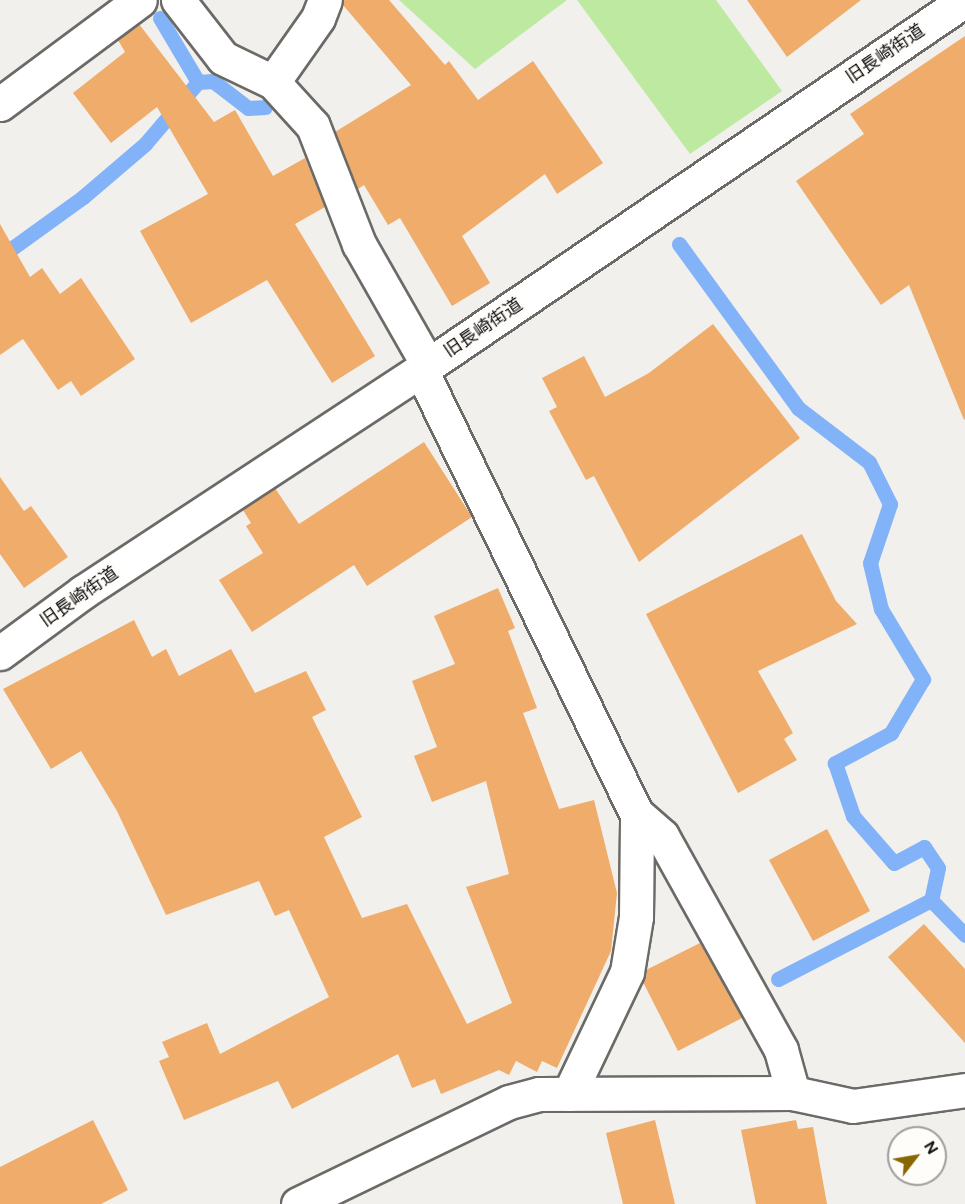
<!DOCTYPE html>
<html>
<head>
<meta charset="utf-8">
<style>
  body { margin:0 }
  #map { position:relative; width:965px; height:1204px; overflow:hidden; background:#f1f0ec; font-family:"DM Sans","Noto Sans JP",sans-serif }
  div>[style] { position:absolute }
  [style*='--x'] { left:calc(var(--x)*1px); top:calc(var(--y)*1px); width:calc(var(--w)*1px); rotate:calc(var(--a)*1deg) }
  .green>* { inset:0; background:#bdeaa0 }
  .stream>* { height:15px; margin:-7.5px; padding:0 7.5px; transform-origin:7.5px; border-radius:7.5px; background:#82b3f9 }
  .building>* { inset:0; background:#efac6a }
  .roads { filter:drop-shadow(2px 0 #6b6a67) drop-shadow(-2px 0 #6b6a67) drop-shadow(0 2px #6b6a67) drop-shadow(0 -2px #6b6a67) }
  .street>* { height:33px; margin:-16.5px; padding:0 16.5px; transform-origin:16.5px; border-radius:16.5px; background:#fff }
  span { translate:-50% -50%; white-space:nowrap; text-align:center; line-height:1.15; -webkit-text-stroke:6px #fefdfa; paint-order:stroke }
  .street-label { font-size:18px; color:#10100f }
  .north { position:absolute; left:887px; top:1126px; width:60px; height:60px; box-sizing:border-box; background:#fefdfa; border:2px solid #9f9e9c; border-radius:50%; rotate:59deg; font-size:16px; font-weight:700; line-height:24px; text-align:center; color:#10100f }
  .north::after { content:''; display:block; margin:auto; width:21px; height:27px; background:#886601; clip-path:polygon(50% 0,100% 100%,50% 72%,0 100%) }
</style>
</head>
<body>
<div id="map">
  <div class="green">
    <i style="clip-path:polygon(399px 0,567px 0,475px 69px)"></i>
    <i style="clip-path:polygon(577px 0,716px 0,782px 91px,690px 154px)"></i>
  </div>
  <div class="stream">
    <i style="--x:160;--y:18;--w:74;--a:59.3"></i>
    <i style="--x:679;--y:244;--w:203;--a:54"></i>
    <i style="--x:798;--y:408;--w:89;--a:37.3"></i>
    <i style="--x:869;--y:462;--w:47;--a:63.4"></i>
    <i style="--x:890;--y:504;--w:62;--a:108.7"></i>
    <i style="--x:870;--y:563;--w:47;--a:76.6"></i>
    <i style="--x:881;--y:609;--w:82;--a:59"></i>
    <i style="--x:923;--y:679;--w:63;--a:120.7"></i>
    <i style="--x:891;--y:733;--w:64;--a:151.8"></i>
    <i style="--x:835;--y:763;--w:56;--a:71.2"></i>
    <i style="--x:853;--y:816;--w:62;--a:48.9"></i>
    <i style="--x:894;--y:863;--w:34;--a:-28"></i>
    <i style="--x:924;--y:847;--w:25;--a:56"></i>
    <i style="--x:938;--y:868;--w:33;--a:102"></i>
    <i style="--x:0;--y:261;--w:8;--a:-60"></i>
    <i style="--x:4;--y:254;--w:97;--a:-35.8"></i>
    <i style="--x:83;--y:197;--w:82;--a:-40.5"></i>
    <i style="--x:145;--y:144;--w:82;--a:-49.5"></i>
    <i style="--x:198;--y:82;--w:15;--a:-4"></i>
    <i style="--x:213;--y:81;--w:44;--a:37.6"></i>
    <i style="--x:248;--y:108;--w:17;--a:-3"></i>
    <i style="--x:778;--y:979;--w:172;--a:-27.3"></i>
    <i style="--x:931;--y:900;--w:49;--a:45.8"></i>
  </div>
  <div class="building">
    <i style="clip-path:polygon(343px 0,389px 0,445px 65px,449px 61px,478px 100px,533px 61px,603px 163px,557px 194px,545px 174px,462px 236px,490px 283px,452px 306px,400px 218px,388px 225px,364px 185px,358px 189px,335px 132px,411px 85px,343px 5px)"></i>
    <i style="clip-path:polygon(747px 0,861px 0,787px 57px)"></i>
    <i style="clip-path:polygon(139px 24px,214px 122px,235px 110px,273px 176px,305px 158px,325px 207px,295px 224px,375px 356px,332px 383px,267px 280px,191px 323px,140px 231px,208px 194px,157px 107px,111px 143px,73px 93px,125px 52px,118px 40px)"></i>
    <i style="clip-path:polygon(965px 36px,965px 419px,964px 420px,909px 285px,881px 305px,796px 181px,864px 134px,850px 114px)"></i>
    <i style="clip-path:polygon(0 224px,30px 277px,42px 268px,60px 294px,81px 278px,135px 359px,81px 396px,71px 381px,58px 390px,23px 339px,0 355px)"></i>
    <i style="clip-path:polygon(713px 324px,800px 438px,639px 562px,594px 476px,586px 480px,549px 411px,557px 407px,542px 378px,584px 356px,605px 397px,649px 373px)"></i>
    <i style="clip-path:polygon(424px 442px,472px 517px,367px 586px,354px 565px,252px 632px,219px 580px,263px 553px,246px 526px,251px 523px,243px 510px,275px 488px,299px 524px)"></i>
    <i style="clip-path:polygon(0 477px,24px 511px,31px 506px,68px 557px,24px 588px,0 554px)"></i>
    <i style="clip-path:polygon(802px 534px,836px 601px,857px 624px,758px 671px,793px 733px,784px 739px,797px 760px,738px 793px,646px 614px)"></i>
    <i style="clip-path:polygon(498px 588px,515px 628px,508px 631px,537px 708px,523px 713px,559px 809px,594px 800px,617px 893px,611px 951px,557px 1068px,542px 1061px,537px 1072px,516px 1061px,509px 1075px,499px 1070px,441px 1094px,435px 1079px,412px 1088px,398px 1054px,292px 1109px,278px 1081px,184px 1120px,159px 1061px,169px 1057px,162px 1042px,207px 1023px,220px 1054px,329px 997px,289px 910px,275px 916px,259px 881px,166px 915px,117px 811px,81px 751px,51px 769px,3px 689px,134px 620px,152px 657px,166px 649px,179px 676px,231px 649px,255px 693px,306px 671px,326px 710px,312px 717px,362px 817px,324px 837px,362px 918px,407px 904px,467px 1024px,512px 1003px,466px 887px,509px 874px,486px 781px,432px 802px,414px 756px,437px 747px,412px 681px,455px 664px,434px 616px)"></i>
    <i style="clip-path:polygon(827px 829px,870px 911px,813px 941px,769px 860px)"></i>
    <i style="clip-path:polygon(924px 924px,965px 969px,965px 1043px,888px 957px)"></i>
    <i style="clip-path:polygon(700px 943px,742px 1018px,678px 1051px,643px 982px,646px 970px)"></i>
    <i style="clip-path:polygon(93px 1120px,128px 1190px,101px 1204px,0 1204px,0 1167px)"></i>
    <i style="clip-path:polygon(655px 1120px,675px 1204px,623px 1204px,606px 1133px)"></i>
    <i style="clip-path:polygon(796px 1120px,798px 1129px,813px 1127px,827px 1204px,756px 1204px,741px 1130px)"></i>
  </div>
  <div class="roads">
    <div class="street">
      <i style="--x:178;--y:0;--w:73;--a:52.2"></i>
      <i style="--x:223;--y:58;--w:55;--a:25.6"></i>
      <i style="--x:273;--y:82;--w:59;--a:47.7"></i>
      <i style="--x:313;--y:126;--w:127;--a:68.7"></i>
      <i style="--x:359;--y:244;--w:139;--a:60.3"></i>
      <i style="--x:273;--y:82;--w:78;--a:-54.9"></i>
      <i style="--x:318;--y:18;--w:19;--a:-69"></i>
      <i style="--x:0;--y:104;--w:174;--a:-36.6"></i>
      <i style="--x:421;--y:370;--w:494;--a:64.1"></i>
      <i style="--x:637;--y:814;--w:33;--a:41"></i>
      <i style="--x:662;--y:836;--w:245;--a:60.9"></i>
      <i style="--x:781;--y:1050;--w:45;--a:74.4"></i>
      <i style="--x:0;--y:653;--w:103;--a:-36.3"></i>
      <i style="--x:83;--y:592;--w:404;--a:-33.3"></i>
      <i style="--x:421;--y:370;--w:658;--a:-34.22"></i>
      <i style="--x:569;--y:1094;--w:135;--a:-64.6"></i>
      <i style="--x:627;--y:972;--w:56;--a:-80.7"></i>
      <i style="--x:636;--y:917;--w:103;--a:-89.4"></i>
      <i style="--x:298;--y:1204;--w:234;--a:-25.8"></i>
      <i style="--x:509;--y:1102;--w:31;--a:-15"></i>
      <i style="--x:539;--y:1094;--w:254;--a:-0.2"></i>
      <i style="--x:793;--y:1093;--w:61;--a:12.2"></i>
      <i style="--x:853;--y:1106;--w:113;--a:-8.1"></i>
    </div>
  </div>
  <div class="street-label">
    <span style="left:885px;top:54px;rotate:-34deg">旧長崎街道</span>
    <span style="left:483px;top:328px;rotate:-34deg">旧長崎街道</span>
    <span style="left:79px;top:597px;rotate:-35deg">旧長崎街道</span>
  </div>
  <div class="north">N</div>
</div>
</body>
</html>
